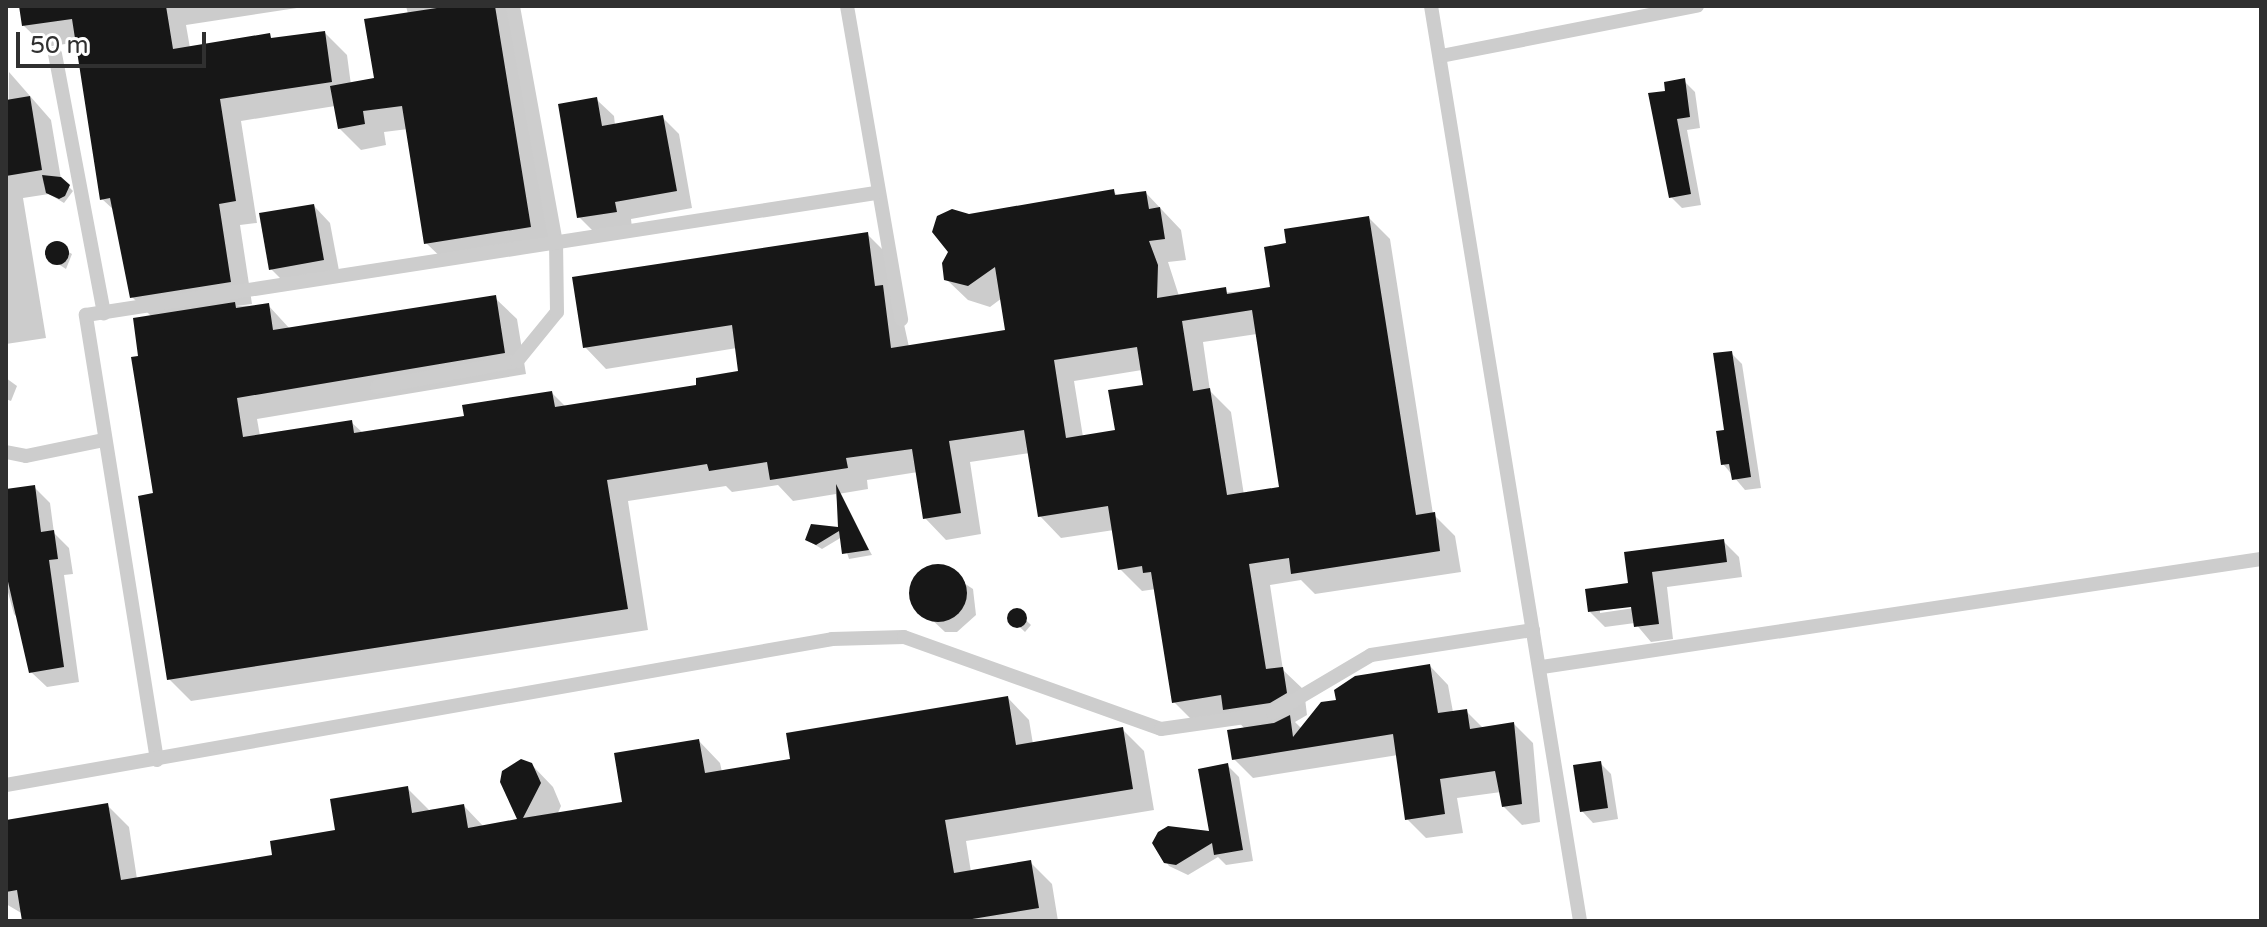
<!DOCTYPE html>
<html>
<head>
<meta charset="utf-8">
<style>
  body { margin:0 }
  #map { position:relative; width:2267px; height:927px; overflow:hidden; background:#fff; font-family:"Varela Round",sans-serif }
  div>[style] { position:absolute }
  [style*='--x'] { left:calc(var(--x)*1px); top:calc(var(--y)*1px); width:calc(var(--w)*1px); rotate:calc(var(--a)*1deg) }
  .shadow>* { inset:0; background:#0003 }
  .building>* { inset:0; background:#171717 }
  .round { border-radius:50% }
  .lane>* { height:14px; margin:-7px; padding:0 7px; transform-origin:7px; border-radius:7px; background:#cdcdcd }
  span { translate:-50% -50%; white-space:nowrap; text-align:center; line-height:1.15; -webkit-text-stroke:8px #fff; paint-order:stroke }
  .frame { position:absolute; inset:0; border:8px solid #303030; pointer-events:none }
  .scale { position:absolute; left:16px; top:32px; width:190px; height:36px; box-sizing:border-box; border:4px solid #303030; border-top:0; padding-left:10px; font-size:24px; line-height:28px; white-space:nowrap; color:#303030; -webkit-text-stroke:6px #fff; paint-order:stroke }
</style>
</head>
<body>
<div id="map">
  <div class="shadow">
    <i style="clip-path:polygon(evenodd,21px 6px,310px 6px,186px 25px,190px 48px,325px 33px,347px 55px,351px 85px,376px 80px,408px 14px,406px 6px,513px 6px,551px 248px,448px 264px,426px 243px,408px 129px,384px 132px,386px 145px,361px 150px,339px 128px,335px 106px,241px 121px,257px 223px,240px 225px,252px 304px,236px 306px,268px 305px,290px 329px,495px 298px,517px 319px,526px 374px,257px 419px,260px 436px,351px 422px,363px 433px,466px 417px,552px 393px,566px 407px,699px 387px,741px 373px,737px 348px,606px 369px,585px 347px,867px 234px,889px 256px,909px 347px,1008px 332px,1002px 298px,990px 307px,968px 300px,946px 279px,969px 216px,1113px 191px,1119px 197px,1146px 193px,1181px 230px,1186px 260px,1168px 262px,1179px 296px,1272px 289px,1288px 245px,1369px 218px,1390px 239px,1433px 514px,1455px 536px,1461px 572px,1315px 594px,1301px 580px,1270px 585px,1283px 670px,1304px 690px,1307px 715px,1295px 722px,1302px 729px,1338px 702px,1430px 666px,1448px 685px,1453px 712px,1466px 711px,1484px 729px,1514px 724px,1533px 743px,1540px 822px,1522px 825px,1503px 806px,1501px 792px,1457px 798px,1463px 833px,1426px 838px,1407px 819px,1398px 755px,1253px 778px,1234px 759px,1245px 729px,1234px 717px,1195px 723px,1174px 702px,1156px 589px,1142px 591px,1120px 569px,1114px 530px,1061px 538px,1040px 516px,1030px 453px,970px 462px,981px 534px,946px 540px,925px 518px,918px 472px,867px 480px,868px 489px,838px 494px,872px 555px,849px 559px,842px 537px,822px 549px,807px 540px,841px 529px,836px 494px,793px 501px,778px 485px,732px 492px,726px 486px,628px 501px,648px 630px,191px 701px,169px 679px,141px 357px,152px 317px,132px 297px,115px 211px,102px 199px,78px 42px,46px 47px,24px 26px,21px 6px,1257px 334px,1282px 489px,1244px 495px,1231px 412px,1210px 391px,1203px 342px,1257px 334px,21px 6px,1142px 370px,1145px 387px,1117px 432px,1083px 437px,1074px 381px,1142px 370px)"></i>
    <i style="clip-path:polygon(9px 72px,51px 120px,61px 179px,73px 191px,64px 203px,49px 194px,23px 198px,46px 338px,6px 344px)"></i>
    <i style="clip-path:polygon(1684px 81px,1695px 92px,1700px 128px,1687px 130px,1701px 205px,1682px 208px,1671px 197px,1667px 92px)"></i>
    <i style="clip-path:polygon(597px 100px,614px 116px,615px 125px,662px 117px,679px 134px,692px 208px,631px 219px,632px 228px,596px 234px,579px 217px)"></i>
    <i style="clip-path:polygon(314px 206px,330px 223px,340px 276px,287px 285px,271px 269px)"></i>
    <i style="clip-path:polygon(55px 244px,72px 254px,66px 269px,46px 256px)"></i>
    <i style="clip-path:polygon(1731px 353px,1742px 364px,1761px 488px,1745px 490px,1723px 464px)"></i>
    <i style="clip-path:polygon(6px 378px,17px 386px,11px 401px,6px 399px)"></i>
    <i style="clip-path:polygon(34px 487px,50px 503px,54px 533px,69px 548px,73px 574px,64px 575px,79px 682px,47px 687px,31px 672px,23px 623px,14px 614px,6px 585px,6px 491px)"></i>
    <i style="clip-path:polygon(evenodd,1723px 541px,1739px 557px,1742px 577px,1667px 587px,1673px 639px,1651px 642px,1635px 623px,1605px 627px,1590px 612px,1630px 585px,1626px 554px,1723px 541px,1641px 603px,1641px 607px,1600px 613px,1600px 609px,1641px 603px)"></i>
    <i style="clip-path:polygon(938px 566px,973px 589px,976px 615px,957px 632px,945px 632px,913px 602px,911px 590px,926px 569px)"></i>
    <i style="clip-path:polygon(1015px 610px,1031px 625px,1025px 632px,1009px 617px)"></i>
    <i style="clip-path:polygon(1008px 698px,1029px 720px,1033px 744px,1122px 729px,1144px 751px,1154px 810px,966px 841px,971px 872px,1030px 862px,1052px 884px,1058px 921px,24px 921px,23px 914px,6px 904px,6px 822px,107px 805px,129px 827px,137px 879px,274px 856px,337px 831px,407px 788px,429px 810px,464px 806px,484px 827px,520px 821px,531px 764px,553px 787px,561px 806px,557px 815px,625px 804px,699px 741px,720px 763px,722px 772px,793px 760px)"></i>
    <i style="clip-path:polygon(1600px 763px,1611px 774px,1618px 819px,1593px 823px,1582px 811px)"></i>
    <i style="clip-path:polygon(1228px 766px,1239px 777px,1253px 861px,1226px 865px,1218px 857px,1188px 875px,1169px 866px,1154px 844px,1212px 833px)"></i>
  </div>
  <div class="building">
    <i style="clip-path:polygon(19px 6px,166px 6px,173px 49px,270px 33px,271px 38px,325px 31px,332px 82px,220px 99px,236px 201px,219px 204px,231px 282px,130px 298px,110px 198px,100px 200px,72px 19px,22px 26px)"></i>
    <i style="clip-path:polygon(450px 6px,495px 6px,531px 227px,424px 244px,402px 106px,363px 111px,365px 124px,338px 129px,330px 86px,374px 78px,364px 19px)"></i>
    <i style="clip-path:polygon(1685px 78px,1690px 117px,1677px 119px,1691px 194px,1669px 198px,1648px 93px,1665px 91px,1664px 82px)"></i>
    <i style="clip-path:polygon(30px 96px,42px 170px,6px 176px,6px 100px)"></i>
    <i style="clip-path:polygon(597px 97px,602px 126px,663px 115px,677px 191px,615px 202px,617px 212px,577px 218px,558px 104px)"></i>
    <i style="clip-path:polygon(42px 175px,61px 177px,70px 185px,65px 196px,59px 199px,46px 193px)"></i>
    <i style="clip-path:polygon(evenodd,1114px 189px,1115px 195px,1146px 191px,1149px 209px,1160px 207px,1165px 239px,1149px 241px,1158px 265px,1157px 298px,1226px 287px,1227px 294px,1270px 287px,1264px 247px,1286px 243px,1284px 229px,1369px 216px,1416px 515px,1435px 512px,1440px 551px,1291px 574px,1289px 558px,1249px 564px,1266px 669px,1283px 667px,1287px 693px,1270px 703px,1223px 710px,1221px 695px,1172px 703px,1151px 572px,1143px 573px,1142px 566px,1118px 570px,1108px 506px,1038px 517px,1024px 430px,949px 441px,961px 513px,923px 519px,912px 449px,846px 458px,848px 468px,770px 480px,767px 462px,709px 471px,707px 464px,607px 480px,628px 609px,167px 680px,138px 496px,153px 493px,131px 357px,138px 356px,133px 318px,235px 302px,236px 308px,269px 303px,273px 330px,496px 295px,505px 353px,237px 398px,243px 437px,352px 420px,354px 433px,464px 416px,462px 405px,552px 391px,555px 407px,696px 385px,696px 378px,738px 371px,732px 325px,583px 348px,572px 277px,868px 232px,875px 286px,883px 285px,891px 348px,1005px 330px,995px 267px,968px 286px,944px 280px,942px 263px,948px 252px,932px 232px,937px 216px,952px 209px,969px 214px,1114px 189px,1252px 310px,1279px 487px,1227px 495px,1210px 388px,1193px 391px,1182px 321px,1252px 310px,1114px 189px,1137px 347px,1143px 385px,1108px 390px,1115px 430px,1066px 438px,1054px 360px,1137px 347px)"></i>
    <i style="clip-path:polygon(314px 204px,324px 260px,269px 270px,259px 213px)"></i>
    <i class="round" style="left:45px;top:241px;width:24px;height:24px"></i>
    <i style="clip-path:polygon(1732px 351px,1751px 477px,1732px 480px,1729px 464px,1721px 465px,1716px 431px,1724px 430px,1713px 353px)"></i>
    <i style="clip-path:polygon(836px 484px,869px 550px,842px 554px,839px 531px,816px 545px,805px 540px,811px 524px,838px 527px)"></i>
    <i style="clip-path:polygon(35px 485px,41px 532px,54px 530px,58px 559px,49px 560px,64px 667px,29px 673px,6px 573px,6px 489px)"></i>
    <i style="clip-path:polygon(1724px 539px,1727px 562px,1652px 572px,1659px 624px,1634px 627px,1631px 607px,1588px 612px,1585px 589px,1628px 583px,1624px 552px)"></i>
    <i class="round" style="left:909px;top:564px;width:58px;height:58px"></i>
    <i class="round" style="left:1007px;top:608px;width:20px;height:20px"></i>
    <i style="clip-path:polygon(1430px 664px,1438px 713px,1467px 709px,1470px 729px,1514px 722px,1522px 804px,1502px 807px,1495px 771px,1440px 779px,1445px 814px,1405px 820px,1393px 734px,1232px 760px,1227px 730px,1274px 723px,1290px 715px,1293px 737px,1321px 702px,1336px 700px,1334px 690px,1355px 676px)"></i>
    <i style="clip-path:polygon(1008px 696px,1016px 745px,1123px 727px,1133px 789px,945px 820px,954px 873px,1031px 860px,1039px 908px,960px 921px,22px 921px,17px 890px,6px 892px,6px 820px,108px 803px,121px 880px,272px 855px,270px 841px,335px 830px,330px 799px,408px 786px,412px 813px,464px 804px,468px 828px,517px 819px,500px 782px,502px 771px,521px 759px,532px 763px,541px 783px,523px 818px,622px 802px,614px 753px,699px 739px,705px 773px,790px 759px,786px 733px)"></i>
    <i style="clip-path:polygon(1601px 761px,1608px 808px,1580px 812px,1573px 765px)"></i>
    <i style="clip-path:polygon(1228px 763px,1243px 850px,1214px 855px,1212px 843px,1176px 865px,1164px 863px,1152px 843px,1158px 832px,1168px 826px,1209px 831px,1198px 769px)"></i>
  </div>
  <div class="lane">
    <i style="--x:847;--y:6;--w:318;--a:80.2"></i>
    <i style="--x:1431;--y:6;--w:927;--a:80.75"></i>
    <i style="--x:55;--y:54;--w:264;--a:79.3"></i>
    <i style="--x:1441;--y:56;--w:261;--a:-11.1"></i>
    <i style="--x:377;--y:387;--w:142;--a:-10.5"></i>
    <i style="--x:517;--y:361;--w:63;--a:-50.8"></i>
    <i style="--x:557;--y:312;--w:69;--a:-90.8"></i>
    <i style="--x:556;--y:243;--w:241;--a:-100.3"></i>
    <i style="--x:6;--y:452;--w:20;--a:11"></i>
    <i style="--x:26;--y:456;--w:80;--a:-11.6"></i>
    <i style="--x:1542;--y:667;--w:727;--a:-8.54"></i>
    <i style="--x:157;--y:760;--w:451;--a:-99.1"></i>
    <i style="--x:86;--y:315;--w:799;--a:-8.78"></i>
    <i style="--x:6;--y:785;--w:839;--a:-10.02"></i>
    <i style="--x:832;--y:639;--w:72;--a:-1.6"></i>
    <i style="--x:904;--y:637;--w:273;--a:19.7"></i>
    <i style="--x:1161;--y:729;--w:113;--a:-8.1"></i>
    <i style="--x:1273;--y:713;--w:114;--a:-30.6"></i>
    <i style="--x:1371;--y:655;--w:164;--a:-8.8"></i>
  </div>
  <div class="frame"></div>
  <div class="scale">50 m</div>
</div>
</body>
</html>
